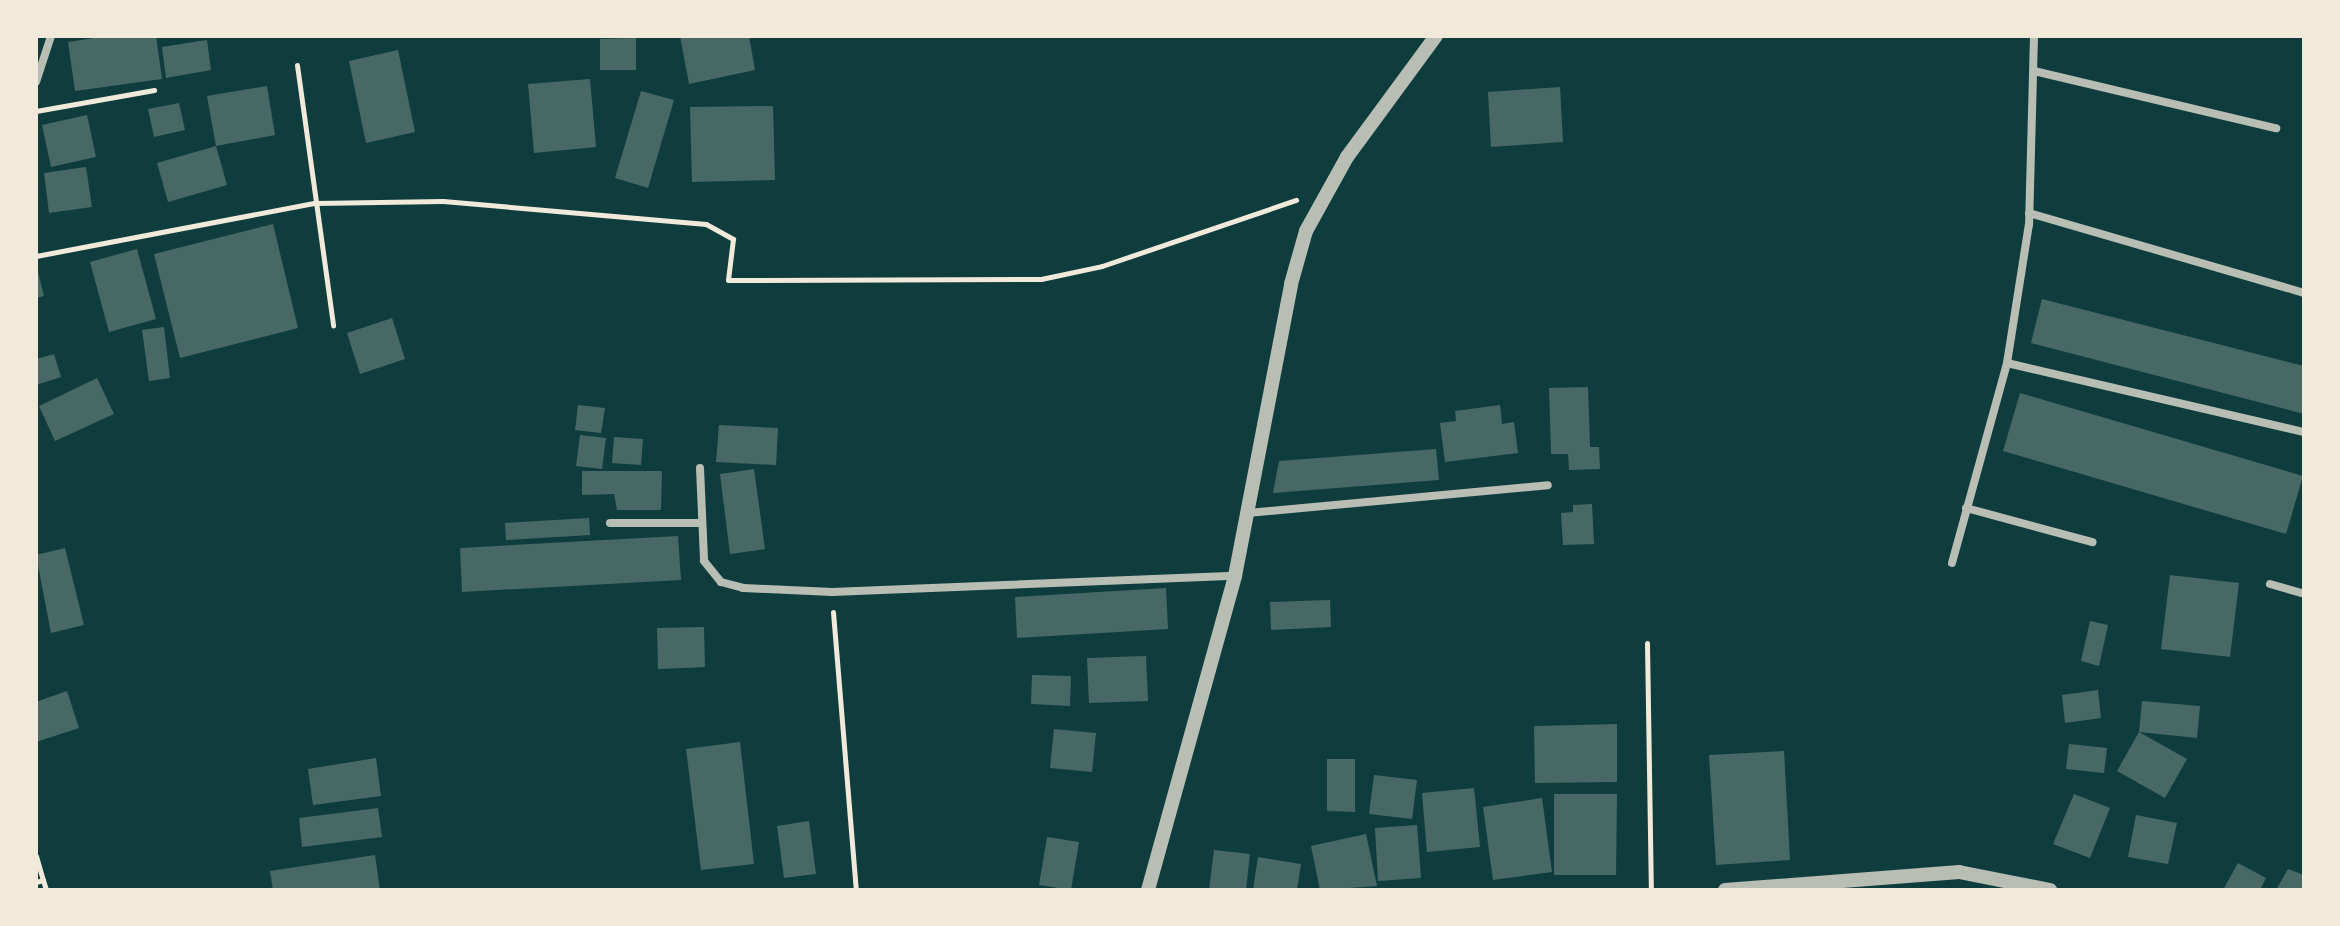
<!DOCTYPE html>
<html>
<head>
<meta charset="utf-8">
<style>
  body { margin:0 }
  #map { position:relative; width:2340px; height:926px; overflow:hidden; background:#0f3d3e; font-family:"IBM Plex Sans",sans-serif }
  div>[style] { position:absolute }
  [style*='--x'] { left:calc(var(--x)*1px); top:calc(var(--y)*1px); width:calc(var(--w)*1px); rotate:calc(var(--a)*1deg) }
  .building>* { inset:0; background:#486865 }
  .path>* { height:5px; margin:-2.5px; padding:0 2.5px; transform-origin:2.5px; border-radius:2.5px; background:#f1e9da }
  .minor>* { height:8px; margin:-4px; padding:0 4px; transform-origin:4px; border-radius:4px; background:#b8beb3 }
  .tertiary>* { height:14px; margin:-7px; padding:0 7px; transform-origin:7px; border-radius:7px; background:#b8beb3 }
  span { translate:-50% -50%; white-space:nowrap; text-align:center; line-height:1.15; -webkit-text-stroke:6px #f1e9da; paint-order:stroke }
  .frame { position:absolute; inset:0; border:38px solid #f1e9da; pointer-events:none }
</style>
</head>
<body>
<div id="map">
  <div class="building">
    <i style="clip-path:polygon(107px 36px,156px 36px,162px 79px,75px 91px,68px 42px)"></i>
    <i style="clip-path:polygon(680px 36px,749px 36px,755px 70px,689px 84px)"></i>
    <i style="clip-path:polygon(636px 38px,636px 70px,600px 70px,600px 39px)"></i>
    <i style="clip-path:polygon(207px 40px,211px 70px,166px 78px,162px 47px)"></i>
    <i style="clip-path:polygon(398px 50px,415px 132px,366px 143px,349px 61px)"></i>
    <i style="clip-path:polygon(590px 79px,596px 147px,534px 153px,528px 84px)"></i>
    <i style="clip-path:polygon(267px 86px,275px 135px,216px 146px,207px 96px)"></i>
    <i style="clip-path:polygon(1560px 87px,1563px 142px,1491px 147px,1488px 92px)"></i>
    <i style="clip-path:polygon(641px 91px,674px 100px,648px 188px,615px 178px)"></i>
    <i style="clip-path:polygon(179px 103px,185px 130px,154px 137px,148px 109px)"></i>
    <i style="clip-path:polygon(773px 106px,775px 180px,692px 182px,690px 107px)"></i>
    <i style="clip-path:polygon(87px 115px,96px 157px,51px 167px,42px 125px)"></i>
    <i style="clip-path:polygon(216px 146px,227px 185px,168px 202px,157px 163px)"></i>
    <i style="clip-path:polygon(86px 167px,92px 207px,49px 213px,44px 173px)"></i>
    <i style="clip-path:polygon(273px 224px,298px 328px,180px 358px,154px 254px)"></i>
    <i style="clip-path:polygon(137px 249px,156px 319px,109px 332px,90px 262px)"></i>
    <i style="clip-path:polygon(36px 264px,44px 296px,36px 298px)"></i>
    <i style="clip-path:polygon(2042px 299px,2304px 366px,2304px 414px,2031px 343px)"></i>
    <i style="clip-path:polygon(392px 318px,405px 359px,360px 374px,347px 333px)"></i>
    <i style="clip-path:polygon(164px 327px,170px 378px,149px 381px,142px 330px)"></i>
    <i style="clip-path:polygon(54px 354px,61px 377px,36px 385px,36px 359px)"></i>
    <i style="clip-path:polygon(97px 378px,114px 414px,55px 441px,39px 406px)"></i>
    <i style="clip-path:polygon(1588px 387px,1590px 447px,1599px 447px,1600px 469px,1569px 470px,1568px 454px,1551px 454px,1549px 388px)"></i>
    <i style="clip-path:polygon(2020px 393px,2303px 476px,2286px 534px,2003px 451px)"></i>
    <i style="clip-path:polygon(578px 405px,605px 408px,601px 433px,575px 430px)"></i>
    <i style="clip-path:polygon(1500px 405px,1502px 424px,1514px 422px,1518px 453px,1445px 462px,1440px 423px,1456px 421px,1455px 411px)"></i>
    <i style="clip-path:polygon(719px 425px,778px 428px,776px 465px,716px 462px)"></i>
    <i style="clip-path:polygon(580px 435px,606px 438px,602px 469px,576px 466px)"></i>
    <i style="clip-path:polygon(614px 437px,643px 439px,641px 465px,612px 463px)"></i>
    <i style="clip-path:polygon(1436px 449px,1439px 480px,1273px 493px,1279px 461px)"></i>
    <i style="clip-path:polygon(754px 469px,765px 549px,730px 554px,720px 474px)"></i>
    <i style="clip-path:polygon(582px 471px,662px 471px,661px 510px,617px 510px,614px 494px,582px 495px)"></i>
    <i style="clip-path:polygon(1592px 504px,1594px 544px,1563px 545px,1561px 513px,1573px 512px,1573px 505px)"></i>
    <i style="clip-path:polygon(589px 518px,590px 535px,506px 540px,505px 523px)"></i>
    <i style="clip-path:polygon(678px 536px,681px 580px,462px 592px,460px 548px)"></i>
    <i style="clip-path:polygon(65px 548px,84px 625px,51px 633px,36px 555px)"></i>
    <i style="clip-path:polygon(2170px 575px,2239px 583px,2230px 657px,2161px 649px)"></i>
    <i style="clip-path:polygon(1166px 588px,1168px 629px,1017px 638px,1015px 597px)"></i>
    <i style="clip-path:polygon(1330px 600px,1331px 627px,1271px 630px,1270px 602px)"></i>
    <i style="clip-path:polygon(2090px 621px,2108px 625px,2099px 666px,2081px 661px)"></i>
    <i style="clip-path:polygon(704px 627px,705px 667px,658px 669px,657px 628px)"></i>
    <i style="clip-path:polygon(1146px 656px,1148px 701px,1089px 703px,1087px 658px)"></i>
    <i style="clip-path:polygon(1032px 675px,1071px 676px,1070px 706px,1031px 704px)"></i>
    <i style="clip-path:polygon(2098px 690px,2101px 718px,2065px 723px,2062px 695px)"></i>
    <i style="clip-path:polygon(67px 691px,79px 728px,36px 742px,36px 702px)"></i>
    <i style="clip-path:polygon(2142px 701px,2200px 706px,2197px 738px,2139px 732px)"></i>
    <i style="clip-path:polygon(1617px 724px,1617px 782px,1535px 783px,1534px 726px)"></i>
    <i style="clip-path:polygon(1054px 729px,1096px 733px,1092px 772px,1050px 768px)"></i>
    <i style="clip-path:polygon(2139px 732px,2187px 759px,2165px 798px,2117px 771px)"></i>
    <i style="clip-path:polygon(740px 742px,754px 864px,701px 870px,686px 749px)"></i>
    <i style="clip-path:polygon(2069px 744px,2107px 748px,2104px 773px,2066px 769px)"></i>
    <i style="clip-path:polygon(1784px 751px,1790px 860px,1716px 865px,1709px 755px)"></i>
    <i style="clip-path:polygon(376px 758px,381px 796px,313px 805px,308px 769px)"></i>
    <i style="clip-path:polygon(1327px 759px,1355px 759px,1355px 812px,1327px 811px)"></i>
    <i style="clip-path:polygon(1374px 775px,1417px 780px,1412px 819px,1369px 814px)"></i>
    <i style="clip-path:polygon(1474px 788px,1480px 847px,1427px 852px,1422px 793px)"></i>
    <i style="clip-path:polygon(1554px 794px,1617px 794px,1616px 875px,1554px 875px)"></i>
    <i style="clip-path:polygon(2074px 794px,2110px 808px,2090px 858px,2053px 844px)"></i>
    <i style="clip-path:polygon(1542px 798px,1552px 872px,1493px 880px,1483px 807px)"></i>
    <i style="clip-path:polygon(378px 808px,382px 837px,302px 847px,299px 818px)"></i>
    <i style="clip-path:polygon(2136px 815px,2177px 823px,2168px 864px,2128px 857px)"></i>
    <i style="clip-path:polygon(809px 821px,816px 874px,784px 878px,777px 826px)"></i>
    <i style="clip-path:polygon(1417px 825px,1421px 878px,1378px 881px,1375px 828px)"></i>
    <i style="clip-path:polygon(1366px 834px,1377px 886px,1320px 890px,1311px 846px)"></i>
    <i style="clip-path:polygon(1047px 837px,1079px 842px,1071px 890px,1039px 885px)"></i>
    <i style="clip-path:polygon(1214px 850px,1250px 854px,1246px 890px,1209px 890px)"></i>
    <i style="clip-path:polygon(375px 855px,380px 890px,273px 890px,270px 871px)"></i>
    <i style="clip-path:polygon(1258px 857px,1301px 864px,1297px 890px,1253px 890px)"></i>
    <i style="clip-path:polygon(2238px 863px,2266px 878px,2260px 890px,2223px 890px)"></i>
    <i style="clip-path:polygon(2288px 869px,2304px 875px,2304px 890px,2276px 890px)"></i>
  </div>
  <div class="path">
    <i style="--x:297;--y:65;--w:263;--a:82.1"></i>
    <i style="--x:36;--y:111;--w:120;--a:-10.1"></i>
    <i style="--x:36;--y:256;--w:284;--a:-10.8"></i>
    <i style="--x:315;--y:203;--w:128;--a:-0.9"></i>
    <i style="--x:443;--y:201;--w:264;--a:5"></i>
    <i style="--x:706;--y:224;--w:31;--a:29"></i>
    <i style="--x:733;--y:239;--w:41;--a:97"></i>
    <i style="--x:728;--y:280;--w:313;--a:-0.2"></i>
    <i style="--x:1041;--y:279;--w:62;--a:-12"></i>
    <i style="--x:1102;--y:266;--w:205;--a:-18.8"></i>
    <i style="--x:833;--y:612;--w:279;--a:85.3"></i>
    <i style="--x:1647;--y:643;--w:247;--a:89.1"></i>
    <i style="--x:36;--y:856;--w:25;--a:74"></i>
    <i style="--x:36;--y:882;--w:7;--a:-16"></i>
    <i style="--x:43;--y:880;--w:10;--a:73"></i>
  </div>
  <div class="minor">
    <i style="--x:2034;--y:36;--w:188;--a:91.5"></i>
    <i style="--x:2029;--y:224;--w:141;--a:99"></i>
    <i style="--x:2007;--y:363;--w:305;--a:13.1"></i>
    <i style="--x:2034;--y:71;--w:249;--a:13.3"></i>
    <i style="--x:36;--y:82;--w:48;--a:-71.9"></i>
    <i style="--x:2029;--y:213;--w:286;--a:16.2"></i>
    <i style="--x:700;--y:468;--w:93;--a:87.5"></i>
    <i style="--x:704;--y:561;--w:27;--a:51"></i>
    <i style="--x:721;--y:582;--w:23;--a:15"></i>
    <i style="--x:743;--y:588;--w:89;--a:2.6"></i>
    <i style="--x:832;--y:592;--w:403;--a:-2.3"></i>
    <i style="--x:1966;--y:508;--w:131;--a:15.1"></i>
    <i style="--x:1248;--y:513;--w:301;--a:-5.3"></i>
    <i style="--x:610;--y:523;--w:91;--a:0"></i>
    <i style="--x:1952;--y:563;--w:207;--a:-74.6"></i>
    <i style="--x:2270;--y:584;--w:35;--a:16"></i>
  </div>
  <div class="tertiary">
    <i style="--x:1148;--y:890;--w:326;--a:-74.5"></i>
    <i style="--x:1235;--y:576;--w:297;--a:-79.1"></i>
    <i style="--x:1291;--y:284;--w:55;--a:-74.2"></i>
    <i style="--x:1306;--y:231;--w:85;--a:-61"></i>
    <i style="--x:1347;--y:157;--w:150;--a:-53.7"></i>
    <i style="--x:1725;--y:890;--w:235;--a:-4.4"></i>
    <i style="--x:1959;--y:872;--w:93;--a:11.2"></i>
  </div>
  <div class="frame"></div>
</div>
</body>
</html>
